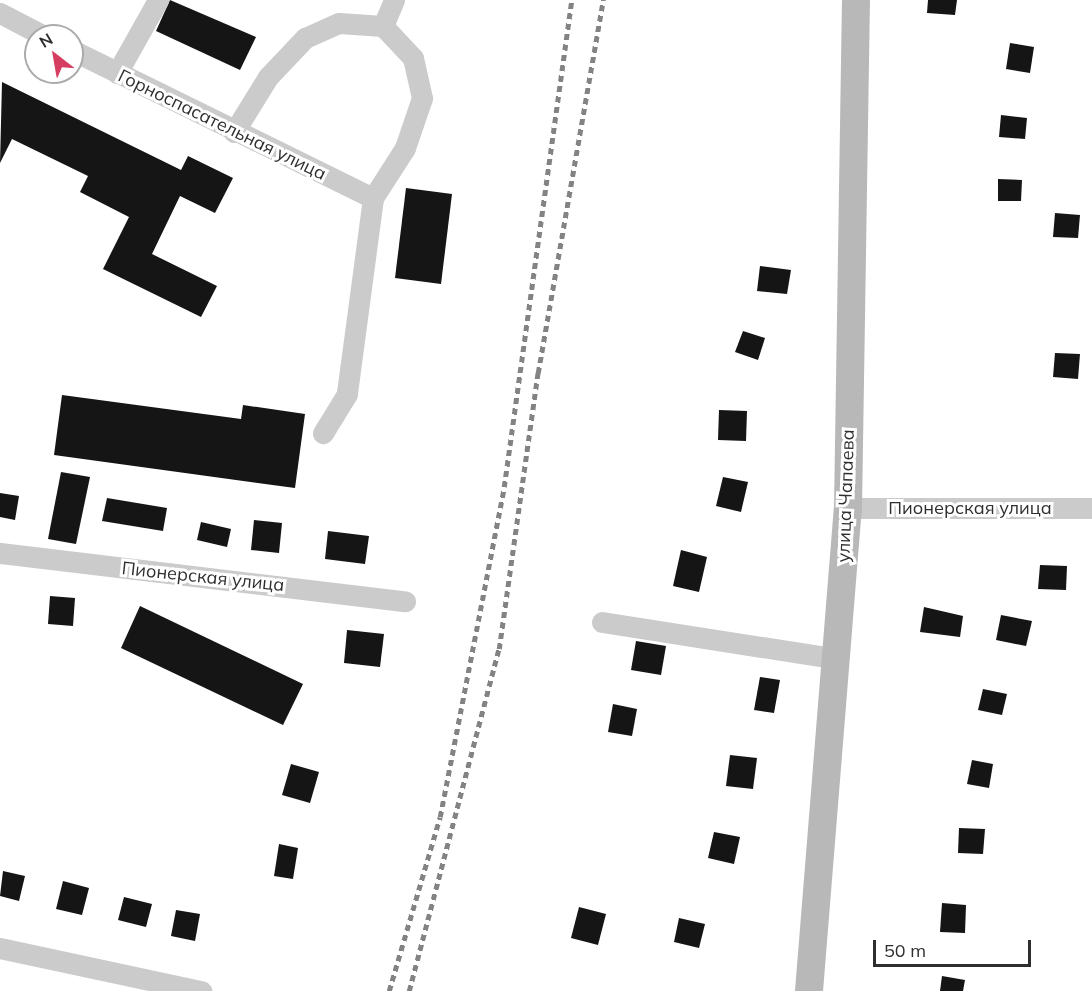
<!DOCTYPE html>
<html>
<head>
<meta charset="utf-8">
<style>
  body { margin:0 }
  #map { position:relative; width:1092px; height:991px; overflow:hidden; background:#fff; font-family:Mulish,sans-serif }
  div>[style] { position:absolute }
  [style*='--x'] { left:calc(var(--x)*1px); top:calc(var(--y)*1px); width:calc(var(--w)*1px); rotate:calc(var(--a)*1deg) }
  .building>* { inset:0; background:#151515 }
  .street>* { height:21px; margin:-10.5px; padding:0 10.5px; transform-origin:10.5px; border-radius:10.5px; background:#cbcbcb }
  .secondary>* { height:28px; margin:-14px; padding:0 14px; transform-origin:14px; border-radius:14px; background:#b8b8b8 }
  .rail>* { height:4.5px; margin-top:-2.25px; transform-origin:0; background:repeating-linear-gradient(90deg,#838383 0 6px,transparent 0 10.5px) }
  span { translate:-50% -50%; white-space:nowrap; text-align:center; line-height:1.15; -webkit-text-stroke:6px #fff; paint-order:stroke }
  .street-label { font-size:18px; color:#2e2e2e }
  .north { position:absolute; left:24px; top:24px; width:60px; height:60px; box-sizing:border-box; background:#fff; border:2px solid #ababab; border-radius:50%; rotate:329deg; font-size:16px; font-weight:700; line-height:24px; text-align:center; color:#2e2e2e }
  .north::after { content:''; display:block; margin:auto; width:21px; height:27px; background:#d63e61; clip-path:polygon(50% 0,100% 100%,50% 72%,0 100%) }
  .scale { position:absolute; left:873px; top:940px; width:158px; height:27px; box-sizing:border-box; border:3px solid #2e2e2e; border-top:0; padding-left:8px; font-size:18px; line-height:21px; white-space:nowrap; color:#2e2e2e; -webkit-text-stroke:4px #fff; paint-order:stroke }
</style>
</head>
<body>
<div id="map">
  <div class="building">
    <i style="clip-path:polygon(170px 0,256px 37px,240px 70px,156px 31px)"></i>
    <i style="clip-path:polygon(928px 0,957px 0,955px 15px,927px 13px)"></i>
    <i style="clip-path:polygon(1010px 43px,1034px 47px,1030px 73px,1006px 69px)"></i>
    <i style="clip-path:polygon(2px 82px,181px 170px,188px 156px,233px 178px,215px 213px,180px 196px,152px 254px,217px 286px,201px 317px,103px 269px,129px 217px,80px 192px,88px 176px,12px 139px,0 163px)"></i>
    <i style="clip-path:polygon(1001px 115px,1027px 118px,1025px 139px,999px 137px)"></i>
    <i style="clip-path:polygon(998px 179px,1022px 180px,1021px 201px,998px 201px)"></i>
    <i style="clip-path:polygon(406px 188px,452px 194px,441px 284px,395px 278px)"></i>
    <i style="clip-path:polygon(1055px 213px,1080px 215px,1078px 238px,1053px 237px)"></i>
    <i style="clip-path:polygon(760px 266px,791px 270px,787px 294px,757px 291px)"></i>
    <i style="clip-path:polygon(743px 331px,765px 338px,758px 360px,735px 352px)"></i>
    <i style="clip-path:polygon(1055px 353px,1080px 354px,1078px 379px,1053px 377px)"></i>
    <i style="clip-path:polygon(62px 395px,241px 419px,243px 405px,305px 414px,295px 488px,54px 455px)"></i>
    <i style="clip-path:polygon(719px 410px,747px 411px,746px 441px,718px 440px)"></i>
    <i style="clip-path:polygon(61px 472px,90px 477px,76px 544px,48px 539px)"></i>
    <i style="clip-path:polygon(723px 477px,748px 482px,741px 512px,716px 506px)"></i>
    <i style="clip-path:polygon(0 493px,19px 496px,15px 520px,0 517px)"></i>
    <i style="clip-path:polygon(107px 498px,167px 508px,163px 531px,102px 521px)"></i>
    <i style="clip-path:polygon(254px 520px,282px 523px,279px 553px,251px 550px)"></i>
    <i style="clip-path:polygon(201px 522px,231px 529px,227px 547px,197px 540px)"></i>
    <i style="clip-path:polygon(328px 531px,369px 536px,365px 564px,325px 559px)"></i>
    <i style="clip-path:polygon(681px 550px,707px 557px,699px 592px,673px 586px)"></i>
    <i style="clip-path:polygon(1040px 565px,1067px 566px,1066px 590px,1038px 589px)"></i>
    <i style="clip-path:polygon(50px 596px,75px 598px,73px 626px,48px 624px)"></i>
    <i style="clip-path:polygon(140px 606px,303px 684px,283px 725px,121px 648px)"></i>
    <i style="clip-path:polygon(924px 607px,963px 616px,960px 637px,920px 632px)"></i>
    <i style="clip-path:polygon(1001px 615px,1032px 621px,1026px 646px,996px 640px)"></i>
    <i style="clip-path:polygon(347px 630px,384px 634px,380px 667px,344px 663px)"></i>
    <i style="clip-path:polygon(636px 641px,666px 646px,661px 675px,631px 670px)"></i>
    <i style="clip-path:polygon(760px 677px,780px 680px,774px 713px,754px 710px)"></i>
    <i style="clip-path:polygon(983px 689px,1007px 694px,1002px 715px,978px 710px)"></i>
    <i style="clip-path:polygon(613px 704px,637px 709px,632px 736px,608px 732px)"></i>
    <i style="clip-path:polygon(730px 755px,757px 758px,753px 789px,726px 786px)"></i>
    <i style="clip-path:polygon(972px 760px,993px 764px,989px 788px,967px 784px)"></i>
    <i style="clip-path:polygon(291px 764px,319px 772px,310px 803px,282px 795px)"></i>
    <i style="clip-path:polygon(959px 828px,985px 829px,983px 854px,958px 853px)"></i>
    <i style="clip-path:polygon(714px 832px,740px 837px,734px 864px,708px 858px)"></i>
    <i style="clip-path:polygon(279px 844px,298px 848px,293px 879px,274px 876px)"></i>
    <i style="clip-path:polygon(3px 871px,25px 876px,19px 901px,0 896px)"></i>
    <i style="clip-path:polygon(63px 881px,89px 888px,82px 915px,56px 909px)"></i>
    <i style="clip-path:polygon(124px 897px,152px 904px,146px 927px,118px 920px)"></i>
    <i style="clip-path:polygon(942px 903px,966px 905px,965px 933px,940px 932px)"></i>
    <i style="clip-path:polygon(579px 907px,606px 914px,598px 945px,571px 938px)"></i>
    <i style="clip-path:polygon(176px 910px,200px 914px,195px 941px,171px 936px)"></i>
    <i style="clip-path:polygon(679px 918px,705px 924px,699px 948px,674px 942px)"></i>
    <i style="clip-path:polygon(942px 976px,965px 980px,963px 991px,940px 991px)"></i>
  </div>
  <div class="street">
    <i style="--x:0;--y:13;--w:50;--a:27.6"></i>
    <i style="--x:383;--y:26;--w:28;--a:-67"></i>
    <i style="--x:72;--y:50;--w:335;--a:26.2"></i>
    <i style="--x:117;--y:73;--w:84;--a:-60.7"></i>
    <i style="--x:234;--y:132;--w:65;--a:-58.3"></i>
    <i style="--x:268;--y:77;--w:54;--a:-46.5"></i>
    <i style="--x:305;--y:38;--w:37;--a:-24"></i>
    <i style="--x:339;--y:23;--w:44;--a:3.9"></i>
    <i style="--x:383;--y:26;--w:44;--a:46.8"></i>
    <i style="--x:413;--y:58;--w:41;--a:77.3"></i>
    <i style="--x:422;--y:98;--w:53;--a:108.8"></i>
    <i style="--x:405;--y:148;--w:59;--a:122.6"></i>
    <i style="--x:373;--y:198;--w:198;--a:97.6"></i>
    <i style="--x:347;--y:394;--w:46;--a:121.6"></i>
    <i style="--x:848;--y:508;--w:244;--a:0"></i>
    <i style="--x:0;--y:553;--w:408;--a:6.8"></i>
    <i style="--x:602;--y:622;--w:239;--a:8.9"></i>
    <i style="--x:0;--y:948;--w:206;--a:12.1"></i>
  </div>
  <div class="secondary">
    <i style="--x:809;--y:991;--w:485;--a:-85.4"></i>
    <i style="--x:848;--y:508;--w:508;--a:-89.1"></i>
  </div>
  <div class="rail">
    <i style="--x:389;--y:991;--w:181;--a:-73.7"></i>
    <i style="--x:440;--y:817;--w:336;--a:-79"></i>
    <i style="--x:504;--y:487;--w:492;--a:-82.1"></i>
    <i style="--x:409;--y:991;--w:354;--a:-75.3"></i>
    <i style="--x:499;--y:649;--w:279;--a:-82"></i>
    <i style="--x:538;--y:373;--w:379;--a:-80.1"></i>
  </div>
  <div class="street-label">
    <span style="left:222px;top:125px;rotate:26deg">Горноспасательная улица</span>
    <span style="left:846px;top:496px;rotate:-88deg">улица Чапаева</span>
    <span style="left:970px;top:508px">Пионерская улица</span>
    <span style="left:203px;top:577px;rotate:6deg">Пионерская улица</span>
  </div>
  <div class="north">N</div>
  <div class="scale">50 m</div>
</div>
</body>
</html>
